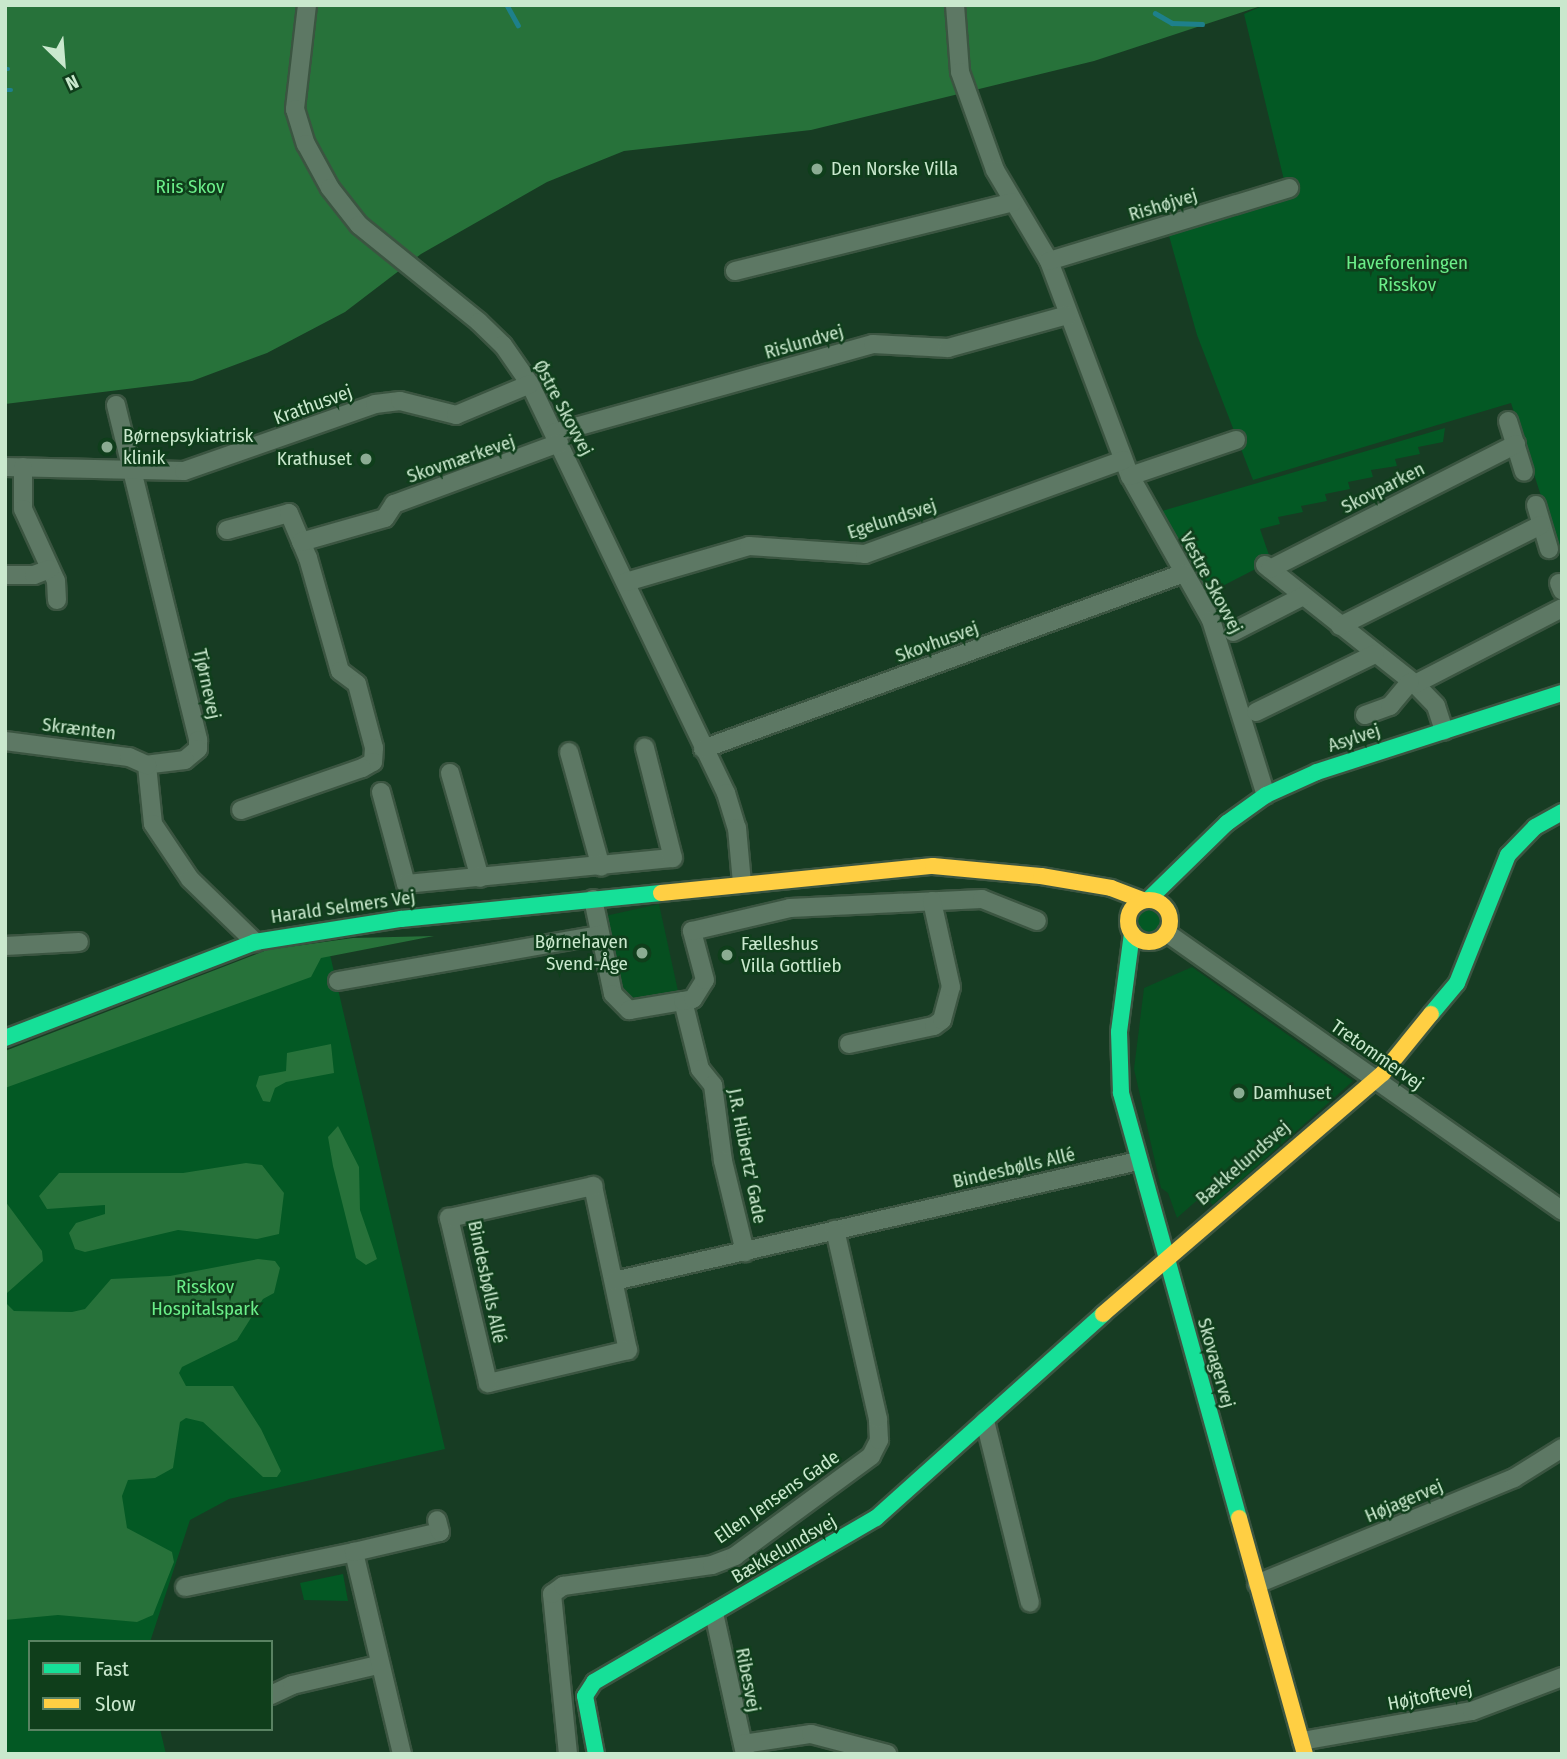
<!DOCTYPE html>
<html>
<head>
<meta charset="utf-8">
<style>
  body { margin:0 }
  #map { position:relative; width:1567px; height:1759px; overflow:hidden; background:#173c23; font-family:"Fira Sans Condensed",sans-serif }
  div>[style] { position:absolute }
  [style*='--x'] { left:calc(var(--x)*1px); top:calc(var(--y)*1px); width:calc(var(--w)*1px); rotate:calc(var(--a)*1deg) }
  .built>* { inset:0; background:#064f20 }
  .green>* { inset:0; background:#035924 }
  .round { border-radius:50% }
  .forest>* { inset:0; background:#27723a }
  .stream>* { height:4.5px; margin:-2.25px; padding:0 2.25px; transform-origin:2.25px; border-radius:2.25px; background:#1e808b }
  .roads { filter:drop-shadow(2px 0 #3b5541) drop-shadow(-2px 0 #3b5541) drop-shadow(0 2px #3b5541) drop-shadow(0 -2px #3b5541) }
  .street>* { height:18px; margin:-9px; padding:0 9px; transform-origin:9px; border-radius:9px; background:#5d7864 }
  .fast>* { height:16px; margin:-8px; padding:0 8px; transform-origin:8px; border-radius:8px; background:#16e098 }
  .slow>* { height:16px; margin:-8px; padding:0 8px; transform-origin:8px; border-radius:8px; background:#ffcf43 }
  .slow>.ring { margin:-8px; padding:0; box-sizing:content-box; background:none; border:16px solid #ffcf43; border-radius:50% }
  .dots>* { width:19px; height:19px; translate:-50% -50%; box-sizing:border-box; border:4px solid #0f3e1b; border-radius:50% }
  span { translate:-50% -50%; white-space:nowrap; text-align:center; line-height:1.15; -webkit-text-stroke:5px #0f3e1b; paint-order:stroke }
  .poi-label { font-size:19px; color:#c9e8cd }
  .left { translate:0 -50%; text-align:left }
  .right { translate:-100% -50%; text-align:right }
  .park-label { font-size:19px; color:#6bee89 }
  .street-label { font-size:19px; color:#c9e8cd }
  .frame { position:absolute; inset:0; border:7px solid #c9e8cd; pointer-events:none }
  .legend { position:absolute; left:28px; top:1640px; width:245px; height:91px; box-sizing:border-box; background:#0f3e1b; border:2px solid #598262; margin:0; padding:9px 12px; list-style:none; font-size:21px; color:#c9e8cd }
  .legend li { display:flex; align-items:center; gap:14px; height:35px }
  .legend b { width:35px; border:2px solid #598262 }
  .north { position:absolute; left:28px; top:28px; width:70px; height:70px; -webkit-text-stroke:5px #0f3e1b; paint-order:stroke; rotate:155deg; font-size:19px; font-weight:700; line-height:28px; text-align:center; color:#c9e8cd }
  .north::after { content:''; display:block; margin:auto; width:24px; height:32px; background:#c9e8cd; clip-path:polygon(50% 0,100% 100%,50% 72%,0 100%) }
</style>
</head>
<body>
<div id="map">
  <div class="built">
    <i style="clip-path:polygon(659px 904px,678px 991px,634px 1002px,623px 992px,605px 916px)"></i>
    <i style="clip-path:polygon(1192px 967px,1353px 1081px,1213px 1205px,1203px 1195px,1177px 1218px,1168px 1193px,1161px 1188px,1134px 1069px,1144px 988px)"></i>
  </div>
  <div class="green">
    <i style="clip-path:polygon(1264px 5px,1562px 5px,1562px 561px,1511px 403px,1253px 480px,1197px 335px,1164px 218px,1284px 180px,1244px 14px)"></i>
    <i style="clip-path:polygon(1445px 428px,1443px 442px,1418px 447px,1420px 454px,1395px 459px,1397px 466px,1371px 470px,1373px 477px,1348px 482px,1350px 489px,1325px 494px,1327px 501px,1301px 506px,1303px 512px,1278px 517px,1280px 524px,1260px 529px,1271px 561px,1209px 593px,1162px 511px)"></i>
    <i class="round" style="left:1138px;top:909px;width:24px;height:24px"></i>
    <i style="clip-path:polygon(328px 946px,445px 1449px,229px 1499px,190px 1520px,150px 1642px,30px 1642px,30px 1729px,160px 1729px,166px 1754px,5px 1754px,5px 1057px)"></i>
    <i style="clip-path:polygon(343px 1574px,348px 1601px,304px 1600px,300px 1583px)"></i>
  </div>
  <div class="forest">
    <i style="clip-path:polygon(5px 5px,1264px 5px,1094px 61px,811px 130px,624px 151px,547px 182px,421px 254px,345px 312px,267px 353px,192px 381px,5px 404px)"></i>
    <i style="clip-path:polygon(434px 936px,321px 958px,311px 977px,5px 1088px,5px 1051px,267px 950px,353px 938px)"></i>
    <i style="clip-path:polygon(331px 1044px,334px 1073px,286px 1082px,275px 1088px,270px 1102px,263px 1101px,256px 1086px,259px 1076px,286px 1071px,287px 1053px)"></i>
    <i style="clip-path:polygon(338px 1126px,359px 1167px,360px 1210px,377px 1259px,366px 1265px,356px 1258px,333px 1166px,328px 1137px)"></i>
    <i style="clip-path:polygon(246px 1163px,262px 1165px,284px 1193px,279px 1234px,257px 1239px,178px 1230px,85px 1252px,75px 1249px,69px 1233px,76px 1223px,105px 1214px,105px 1205px,47px 1209px,39px 1196px,59px 1173px,183px 1173px)"></i>
    <i style="clip-path:polygon(5px 1201px,42px 1251px,43px 1261px,7px 1293px,5px 1301px)"></i>
    <i style="clip-path:polygon(258px 1259px,275px 1261px,280px 1268px,274px 1293px,263px 1299px,237px 1340px,182px 1367px,179px 1373px,186px 1386px,233px 1386px,261px 1429px,281px 1471px,277px 1477px,263px 1477px,203px 1422px,186px 1418px,180px 1422px,173px 1468px,155px 1478px,128px 1480px,122px 1496px,127px 1528px,172px 1552px,174px 1562px,153px 1615px,137px 1622px,58px 1615px,5px 1620px,5px 1302px,14px 1311px,72px 1312px,85px 1309px,111px 1279px,170px 1276px)"></i>
  </div>
  <div class="stream">
    <i style="--x:507;--y:5;--w:23;--a:61"></i>
    <i style="--x:1155;--y:13;--w:20;--a:30"></i>
    <i style="--x:1172;--y:23;--w:30;--a:2"></i>
    <i style="--x:5;--y:69;--w:3;--a:0"></i>
    <i style="--x:5;--y:90;--w:6;--a:0"></i>
  </div>
  <div class="roads">
    <div class="street">
      <i style="--x:307;--y:5;--w:105;--a:96.6"></i>
      <i style="--x:295;--y:109;--w:37;--a:73"></i>
      <i style="--x:306;--y:144;--w:50;--a:61.4"></i>
      <i style="--x:330;--y:188;--w:47;--a:51.9"></i>
      <i style="--x:359;--y:225;--w:154;--a:38.9"></i>
      <i style="--x:479;--y:322;--w:33;--a:44"></i>
      <i style="--x:503;--y:345;--w:47;--a:55.3"></i>
      <i style="--x:530;--y:384;--w:454;--a:64.4"></i>
      <i style="--x:726;--y:793;--w:37;--a:73"></i>
      <i style="--x:737;--y:828;--w:55;--a:84.8"></i>
      <i style="--x:955;--y:5;--w:67;--a:85.7"></i>
      <i style="--x:960;--y:72;--w:104;--a:70.3"></i>
      <i style="--x:995;--y:170;--w:106;--a:59.3"></i>
      <i style="--x:1049;--y:261;--w:230;--a:69.4"></i>
      <i style="--x:1130;--y:476;--w:165;--a:60.6"></i>
      <i style="--x:1211;--y:620;--w:183;--a:72.6"></i>
      <i style="--x:1049;--y:261;--w:251;--a:-16.9"></i>
      <i style="--x:735;--y:271;--w:286;--a:-13.9"></i>
      <i style="--x:116;--y:405;--w:345;--a:76.2"></i>
      <i style="--x:198;--y:740;--w:9;--a:90"></i>
      <i style="--x:198;--y:749;--w:17;--a:140"></i>
      <i style="--x:185;--y:760;--w:38;--a:173"></i>
      <i style="--x:147;--y:765;--w:59;--a:84.2"></i>
      <i style="--x:153;--y:824;--w:66;--a:56.1"></i>
      <i style="--x:190;--y:879;--w:91;--a:44.1"></i>
      <i style="--x:1508;--y:421;--w:53;--a:72.6"></i>
      <i style="--x:554;--y:433;--w:331;--a:-15.6"></i>
      <i style="--x:873;--y:344;--w:75;--a:3.1"></i>
      <i style="--x:948;--y:348;--w:124;--a:-15.4"></i>
      <i style="--x:5;--y:467;--w:179;--a:1.3"></i>
      <i style="--x:184;--y:471;--w:202;--a:-19.3"></i>
      <i style="--x:375;--y:404;--w:25;--a:-7"></i>
      <i style="--x:400;--y:401;--w:58;--a:14"></i>
      <i style="--x:456;--y:415;--w:80;--a:-22.7"></i>
      <i style="--x:23;--y:467;--w:42;--a:90"></i>
      <i style="--x:23;--y:509;--w:79;--a:65.4"></i>
      <i style="--x:56;--y:581;--w:19;--a:87"></i>
      <i style="--x:1130;--y:476;--w:112;--a:-18.8"></i>
      <i style="--x:1536;--y:505;--w:46;--a:73.5"></i>
      <i style="--x:227;--y:530;--w:64;--a:-15.3"></i>
      <i style="--x:289;--y:513;--w:49;--a:67.1"></i>
      <i style="--x:308;--y:558;--w:117;--a:74.2"></i>
      <i style="--x:340;--y:671;--w:21;--a:37"></i>
      <i style="--x:357;--y:684;--w:66;--a:75.1"></i>
      <i style="--x:374;--y:748;--w:14;--a:94"></i>
      <i style="--x:373;--y:762;--w:13;--a:151"></i>
      <i style="--x:362;--y:768;--w:128;--a:160.9"></i>
      <i style="--x:301;--y:542;--w:87;--a:-15.9"></i>
      <i style="--x:385;--y:518;--w:17;--a:-57"></i>
      <i style="--x:394;--y:504;--w:176;--a:-20.3"></i>
      <i style="--x:1265;--y:565;--w:191;--a:38.4"></i>
      <i style="--x:1415;--y:684;--w:30;--a:46"></i>
      <i style="--x:1436;--y:706;--w:26;--a:72"></i>
      <i style="--x:1270;--y:569;--w:276;--a:-26.9"></i>
      <i style="--x:5;--y:575;--w:29;--a:0"></i>
      <i style="--x:34;--y:575;--w:17;--a:-21"></i>
      <i style="--x:626;--y:582;--w:128;--a:-16.3"></i>
      <i style="--x:749;--y:546;--w:116;--a:3.9"></i>
      <i style="--x:865;--y:554;--w:275;--a:-20"></i>
      <i style="--x:1559;--y:583;--w:8;--a:67"></i>
      <i style="--x:1340;--y:626;--w:225;--a:-26.7"></i>
      <i style="--x:1233;--y:632;--w:79;--a:-27.2"></i>
      <i style="--x:1415;--y:684;--w:165;--a:-27.3"></i>
      <i style="--x:1256;--y:712;--w:132;--a:-26"></i>
      <i style="--x:1365;--y:715;--w:27;--a:-20"></i>
      <i style="--x:1390;--y:706;--w:31;--a:-50"></i>
      <i style="--x:5;--y:741;--w:125;--a:7.4"></i>
      <i style="--x:129;--y:757;--w:20;--a:24"></i>
      <i style="--x:703;--y:749;--w:512;--a:-20.1"></i>
      <i style="--x:569;--y:752;--w:119;--a:74.5"></i>
      <i style="--x:450;--y:773;--w:109;--a:74.1"></i>
      <i style="--x:381;--y:792;--w:95;--a:74.8"></i>
      <i style="--x:406;--y:884;--w:268;--a:-5.6"></i>
      <i style="--x:673;--y:858;--w:114;--a:-104.3"></i>
      <i style="--x:593;--y:899;--w:97;--a:78.1"></i>
      <i style="--x:613;--y:994;--w:23;--a:45"></i>
      <i style="--x:629;--y:1010;--w:55;--a:-9.5"></i>
      <i style="--x:683;--y:1001;--w:70;--a:76"></i>
      <i style="--x:700;--y:1069;--w:21;--a:51"></i>
      <i style="--x:713;--y:1085;--w:77;--a:82.5"></i>
      <i style="--x:723;--y:1161;--w:94;--a:76.4"></i>
      <i style="--x:1167;--y:933;--w:483;--a:35.1"></i>
      <i style="--x:5;--y:946;--w:74;--a:-3.1"></i>
      <i style="--x:338;--y:981;--w:266;--a:-10"></i>
      <i style="--x:683;--y:1001;--w:10;--a:-11"></i>
      <i style="--x:693;--y:999;--w:22;--a:-58"></i>
      <i style="--x:705;--y:980;--w:51;--a:-104.9"></i>
      <i style="--x:692;--y:931;--w:101;--a:-13.2"></i>
      <i style="--x:790;--y:908;--w:192;--a:-2.7"></i>
      <i style="--x:982;--y:899;--w:59;--a:21.8"></i>
      <i style="--x:849;--y:1044;--w:87;--a:-12"></i>
      <i style="--x:934;--y:1026;--w:10;--a:-37"></i>
      <i style="--x:942;--y:1020;--w:34;--a:-75"></i>
      <i style="--x:951;--y:987;--w:88;--a:-102.5"></i>
      <i style="--x:593;--y:1186;--w:168;--a:78"></i>
      <i style="--x:628;--y:1350;--w:144;--a:166.7"></i>
      <i style="--x:488;--y:1383;--w:170;--a:-103.3"></i>
      <i style="--x:449;--y:1218;--w:148;--a:-12.5"></i>
      <i style="--x:614;--y:1281;--w:538;--a:-12.9"></i>
      <i style="--x:985;--y:1421;--w:187;--a:76.1"></i>
      <i style="--x:1257;--y:1584;--w:278;--a:-22.4"></i>
      <i style="--x:1514;--y:1478;--w:57;--a:-32"></i>
      <i style="--x:185;--y:1587;--w:173;--a:-11.7"></i>
      <i style="--x:714;--y:1613;--w:144;--a:77.6"></i>
      <i style="--x:271;--y:1695;--w:23;--a:-25"></i>
      <i style="--x:292;--y:1685;--w:88;--a:-13.1"></i>
      <i style="--x:1302;--y:1741;--w:173;--a:-10"></i>
      <i style="--x:1472;--y:1711;--w:96;--a:-20.7"></i>
      <i style="--x:743;--y:1744;--w:69;--a:-8.4"></i>
      <i style="--x:811;--y:1734;--w:79;--a:14.7"></i>
      <i style="--x:402;--y:1754;--w:208;--a:-103.4"></i>
      <i style="--x:354;--y:1552;--w:88;--a:-13.1"></i>
      <i style="--x:440;--y:1532;--w:12;--a:-104"></i>
      <i style="--x:568;--y:1754;--w:161;--a:-95.7"></i>
      <i style="--x:552;--y:1594;--w:14;--a:-36"></i>
      <i style="--x:563;--y:1586;--w:150;--a:-8"></i>
      <i style="--x:712;--y:1565;--w:25;--a:-21"></i>
      <i style="--x:735;--y:1556;--w:169;--a:-36.3"></i>
      <i style="--x:871;--y:1456;--w:18;--a:-63"></i>
      <i style="--x:879;--y:1440;--w:21;--a:-93"></i>
      <i style="--x:878;--y:1419;--w:194;--a:-102.8"></i>
    </div>
    <div class="fast">
      <i style="--x:1149;--y:899;--w:109;--a:-44.3"></i>
      <i style="--x:1227;--y:823;--w:48;--a:-35.7"></i>
      <i style="--x:1266;--y:795;--w:56;--a:-24.3"></i>
      <i style="--x:1317;--y:772;--w:257;--a:-17.9"></i>
      <i style="--x:1132;--y:933;--w:100;--a:97.5"></i>
      <i style="--x:1119;--y:1032;--w:61;--a:88.1"></i>
      <i style="--x:1121;--y:1093;--w:441;--a:74.5"></i>
      <i style="--x:1431;--y:1014;--w:40;--a:-50"></i>
      <i style="--x:1457;--y:983;--w:138;--a:-68.3"></i>
      <i style="--x:1508;--y:855;--w:39;--a:-46"></i>
      <i style="--x:1535;--y:827;--w:31;--a:-29"></i>
      <i style="--x:5;--y:1038;--w:268;--a:-21"></i>
      <i style="--x:255;--y:942;--w:148;--a:-9"></i>
      <i style="--x:401;--y:919;--w:261;--a:-5.7"></i>
      <i style="--x:596;--y:1754;--w:59;--a:-100.7"></i>
      <i style="--x:585;--y:1696;--w:17;--a:-57"></i>
      <i style="--x:594;--y:1682;--w:326;--a:-30.2"></i>
      <i style="--x:876;--y:1518;--w:305;--a:-41.9"></i>
    </div>
    <div class="slow">
      <i style="--x:661;--y:893;--w:273;--a:-5.7"></i>
      <i style="--x:933;--y:866;--w:108;--a:5.3"></i>
      <i style="--x:1041;--y:876;--w:71;--a:9.7"></i>
      <i style="--x:1111;--y:888;--w:33;--a:21"></i>
      <i class="ring" style="left:1128px;top:900px;width:26px;height:26px"></i>
      <i style="--x:1103;--y:1314;--w:369;--a:-40.7"></i>
      <i style="--x:1383;--y:1073;--w:76;--a:-50.9"></i>
      <i style="--x:1239;--y:1518;--w:245;--a:74.4"></i>
    </div>
  </div>
  <div class="dots">
    <i style="left:817px;top:169px;background:#8bac92"></i>
    <i style="left:107px;top:447px;background:#8bac92"></i>
    <i style="left:366px;top:459px;background:#8bac92"></i>
    <i style="left:642px;top:953px;background:#8bac92"></i>
    <i style="left:727px;top:955px;background:#8bac92"></i>
    <i style="left:1239px;top:1093px;background:#8bac92"></i>
  </div>
  <div class="poi-label">
    <span class="left" style="left:831px;top:169px">Den Norske Villa</span>
    <span class="left" style="left:123px;top:447px">Børnepsykiatrisk<br>klinik</span>
    <span class="right" style="left:352px;top:459px">Krathuset</span>
    <span class="right" style="left:628px;top:953px">Børnehaven<br>Svend-Åge</span>
    <span class="left" style="left:741px;top:955px">Fælleshus<br>Villa Gottlieb</span>
    <span class="left" style="left:1253px;top:1093px">Damhuset</span>
  </div>
  <div class="park-label">
    <span style="left:190px;top:187px">Riis Skov</span>
    <span style="left:1407px;top:274px">Haveforeningen<br>Risskov</span>
    <span style="left:205px;top:1298px">Risskov<br>Hospitalspark</span>
  </div>
  <div class="street-label">
    <span style="left:1163px;top:205px;rotate:-17deg">Rishøjvej</span>
    <span style="left:804px;top:342px;rotate:-16deg">Rislundvej</span>
    <span style="left:313px;top:405px;rotate:-20deg">Krathusvej</span>
    <span style="left:563px;top:408px;rotate:62deg">Østre Skovvej</span>
    <span style="left:461px;top:459px;rotate:-19deg">Skovmærkevej</span>
    <span style="left:1383px;top:488px;rotate:-27deg">Skovparken</span>
    <span style="left:892px;top:519px;rotate:-18deg">Egelundsvej</span>
    <span style="left:1211px;top:583px;rotate:62deg">Vestre Skovvej</span>
    <span style="left:937px;top:642px;rotate:-20deg">Skovhusvej</span>
    <span style="left:207px;top:684px;rotate:78deg">Tjørnevej</span>
    <span style="left:79px;top:729px;rotate:7deg">Skrænten</span>
    <span style="left:1354px;top:738px;rotate:-18deg">Asylvej</span>
    <span style="left:343px;top:907px;rotate:-8deg">Harald Selmers Vej</span>
    <span style="left:1377px;top:1055px;rotate:35deg">Tretommervej</span>
    <span style="left:747px;top:1156px;rotate:79deg">J.R. Hübertz' Gade</span>
    <span style="left:1243px;top:1163px;rotate:-41deg">Bækkelundsvej</span>
    <span style="left:1014px;top:1168px;rotate:-13deg">Bindesbølls Allé</span>
    <span style="left:487px;top:1282px;rotate:78deg">Bindesbølls Allé</span>
    <span style="left:1216px;top:1363px;rotate:74deg">Skovagervej</span>
    <span style="left:777px;top:1497px;rotate:-35deg">Ellen Jensens Gade</span>
    <span style="left:1404px;top:1501px;rotate:-23deg">Højagervej</span>
    <span style="left:784px;top:1549px;rotate:-30deg">Bækkelundsvej</span>
    <span style="left:748px;top:1680px;rotate:79deg">Ribesvej</span>
    <span style="left:1430px;top:1696px;rotate:-11deg">Højtoftevej</span>
  </div>
  <div class="frame"></div>
  <ul class="legend">
  <li><b style="height:9px;background:#16e098"></b>Fast</li>
  <li><b style="height:9px;background:#ffcf43"></b>Slow</li>
  </ul>
  <div class="north">N</div>
</div>
</body>
</html>
